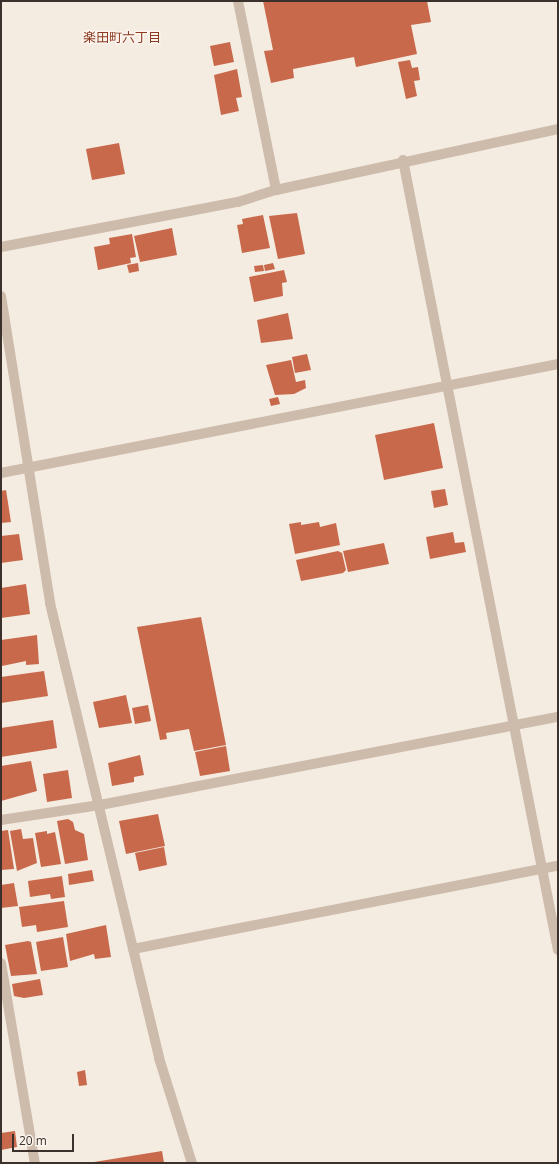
<!DOCTYPE html>
<html>
<head>
<meta charset="utf-8">
<style>
  body { margin:0 }
  #map { position:relative; width:559px; height:1164px; overflow:hidden; background:#f4ebe1; font-family:"Open Sans","Noto Sans JP",sans-serif }
  div>[style] { position:absolute }
  [style*='--x'] { left:calc(var(--x)*1px); top:calc(var(--y)*1px); width:calc(var(--w)*1px); rotate:calc(var(--a)*1deg) }
  .building>* { inset:0; background:#c8694b }
  .minor>* { height:10px; margin:-5px; padding:0 5px; transform-origin:5px; border-radius:5px; background:#cdbbac }
  span { translate:-50% -50%; white-space:nowrap; text-align:center; line-height:1.15; -webkit-text-stroke:3px #fbf5ee; paint-order:stroke }
  .neighbourhood-label { font-size:13px; color:#8c3b22 }
  .frame { position:absolute; inset:0; border:2px solid #3b302b; pointer-events:none }
  .scale { position:absolute; left:12px; top:1134px; width:62px; height:18px; box-sizing:border-box; border:2px solid #3b302b; border-top:0; padding-left:5px; font-size:12px; line-height:14px; white-space:nowrap; color:#3b302b; -webkit-text-stroke:3px #fbf5ee; paint-order:stroke }
</style>
</head>
<body>
<div id="map">
  <div class="building">
    <i style="clip-path:polygon(263px 1px,427px 1px,431px 22px,411px 25px,417px 54px,356px 67px,354px 57px,293px 69px,294px 78px,271px 83px,264px 51px,273px 50px)"></i>
    <i style="clip-path:polygon(230px 42px,234px 62px,214px 66px,210px 46px)"></i>
    <i style="clip-path:polygon(410px 60px,412px 68px,418px 67px,420px 80px,414px 81px,417px 96px,406px 99px,398px 62px)"></i>
    <i style="clip-path:polygon(237px 69px,242px 97px,236px 98px,239px 111px,221px 115px,214px 75px)"></i>
    <i style="clip-path:polygon(119px 143px,125px 174px,92px 180px,86px 149px)"></i>
    <i style="clip-path:polygon(297px 213px,305px 254px,278px 259px,269px 216px)"></i>
    <i style="clip-path:polygon(263px 215px,270px 248px,242px 253px,237px 225px,243px 224px,242px 219px)"></i>
    <i style="clip-path:polygon(172px 228px,177px 255px,140px 262px,134px 236px)"></i>
    <i style="clip-path:polygon(132px 234px,136px 257px,130px 258px,131px 263px,98px 270px,94px 247px,110px 244px,109px 238px)"></i>
    <i style="clip-path:polygon(138px 263px,139px 271px,129px 273px,127px 265px)"></i>
    <i style="clip-path:polygon(273px 263px,275px 269px,265px 271px,264px 265px)"></i>
    <i style="clip-path:polygon(263px 265px,264px 271px,255px 272px,254px 266px)"></i>
    <i style="clip-path:polygon(284px 270px,287px 282px,282px 283px,283px 296px,254px 302px,249px 277px)"></i>
    <i style="clip-path:polygon(288px 313px,293px 339px,261px 343px,257px 320px)"></i>
    <i style="clip-path:polygon(307px 354px,311px 370px,295px 373px,292px 357px)"></i>
    <i style="clip-path:polygon(291px 360px,296px 382px,305px 380px,306px 388px,294px 394px,275px 395px,266px 365px)"></i>
    <i style="clip-path:polygon(278px 397px,280px 404px,271px 406px,269px 399px)"></i>
    <i style="clip-path:polygon(434px 423px,443px 468px,384px 480px,375px 435px)"></i>
    <i style="clip-path:polygon(445px 489px,448px 505px,434px 508px,431px 491px)"></i>
    <i style="clip-path:polygon(6px 490px,11px 522px,1px 523px,1px 491px)"></i>
    <i style="clip-path:polygon(301px 522px,301px 525px,319px 522px,320px 527px,336px 523px,340px 545px,295px 554px,289px 524px)"></i>
    <i style="clip-path:polygon(453px 532px,455px 543px,464px 542px,466px 552px,430px 559px,426px 537px)"></i>
    <i style="clip-path:polygon(19px 534px,23px 560px,1px 563px,1px 536px)"></i>
    <i style="clip-path:polygon(384px 543px,389px 564px,348px 572px,343px 551px)"></i>
    <i style="clip-path:polygon(338px 551px,342px 553px,346px 570px,343px 573px,301px 581px,296px 560px)"></i>
    <i style="clip-path:polygon(26px 584px,30px 614px,1px 618px,1px 588px)"></i>
    <i style="clip-path:polygon(201px 617px,226px 745px,194px 751px,189px 729px,166px 733px,167px 739px,160px 740px,137px 627px)"></i>
    <i style="clip-path:polygon(37px 635px,39px 664px,26px 665px,26px 661px,2px 666px,1px 640px)"></i>
    <i style="clip-path:polygon(44px 671px,48px 696px,1px 703px,1px 677px)"></i>
    <i style="clip-path:polygon(126px 695px,132px 723px,99px 728px,93px 702px)"></i>
    <i style="clip-path:polygon(148px 705px,151px 721px,135px 724px,132px 708px)"></i>
    <i style="clip-path:polygon(53px 720px,57px 748px,1px 757px,1px 728px)"></i>
    <i style="clip-path:polygon(226px 746px,230px 771px,200px 776px,195px 752px)"></i>
    <i style="clip-path:polygon(140px 755px,144px 775px,134px 777px,134px 782px,112px 786px,108px 763px)"></i>
    <i style="clip-path:polygon(31px 761px,37px 791px,1px 801px,1px 766px)"></i>
    <i style="clip-path:polygon(68px 770px,72px 798px,47px 802px,43px 774px)"></i>
    <i style="clip-path:polygon(158px 814px,165px 846px,126px 854px,119px 821px)"></i>
    <i style="clip-path:polygon(68px 819px,73px 822px,75px 830px,84px 834px,88px 860px,65px 864px,57px 821px)"></i>
    <i style="clip-path:polygon(21px 829px,23px 839px,33px 838px,37px 863px,17px 871px,10px 831px)"></i>
    <i style="clip-path:polygon(8px 830px,14px 869px,1px 870px,1px 831px)"></i>
    <i style="clip-path:polygon(47px 831px,47px 834px,55px 832px,61px 864px,41px 867px,35px 833px)"></i>
    <i style="clip-path:polygon(164px 847px,167px 865px,139px 871px,135px 853px)"></i>
    <i style="clip-path:polygon(92px 870px,94px 881px,69px 885px,68px 874px)"></i>
    <i style="clip-path:polygon(62px 876px,65px 897px,51px 899px,50px 894px,30px 897px,28px 881px)"></i>
    <i style="clip-path:polygon(14px 883px,18px 906px,1px 908px,1px 885px)"></i>
    <i style="clip-path:polygon(64px 901px,68px 927px,37px 932px,36px 925px,22px 927px,19px 907px)"></i>
    <i style="clip-path:polygon(106px 925px,111px 957px,95px 959px,94px 954px,70px 961px,66px 934px)"></i>
    <i style="clip-path:polygon(63px 937px,68px 967px,41px 971px,36px 942px)"></i>
    <i style="clip-path:polygon(28px 941px,31px 942px,37px 974px,11px 976px,5px 945px)"></i>
    <i style="clip-path:polygon(40px 979px,43px 995px,24px 998px,14px 996px,12px 984px)"></i>
    <i style="clip-path:polygon(85px 1070px,87px 1085px,79px 1086px,77px 1072px)"></i>
    <i style="clip-path:polygon(15px 1131px,17px 1147px,1px 1150px,1px 1133px)"></i>
    <i style="clip-path:polygon(162px 1151px,164px 1163px,94px 1163px,94px 1162px)"></i>
  </div>
  <div class="minor">
    <i style="--x:238;--y:1;--w:193;--a:78.6"></i>
    <i style="--x:276;--y:190;--w:289;--a:-12.2"></i>
    <i style="--x:403;--y:160;--w:805;--a:78.9"></i>
    <i style="--x:1;--y:247;--w:241;--a:-10.8"></i>
    <i style="--x:238;--y:202;--w:40;--a:-18"></i>
    <i style="--x:1;--y:296;--w:311;--a:80.9"></i>
    <i style="--x:50;--y:603;--w:468;--a:76.5"></i>
    <i style="--x:159;--y:1058;--w:110;--a:72.6"></i>
    <i style="--x:1;--y:473;--w:568;--a:-11.07"></i>
    <i style="--x:1;--y:820;--w:100;--a:-8.6"></i>
    <i style="--x:100;--y:805;--w:466;--a:-10.9"></i>
    <i style="--x:133;--y:949;--w:433;--a:-11.1"></i>
    <i style="--x:1;--y:963;--w:203;--a:80.4"></i>
  </div>
  <div class="neighbourhood-label">
    <span style="left:122px;top:37px">楽田町六丁目</span>
  </div>
  <div class="frame"></div>
  <div class="scale">20 m</div>
</div>
</body>
</html>
